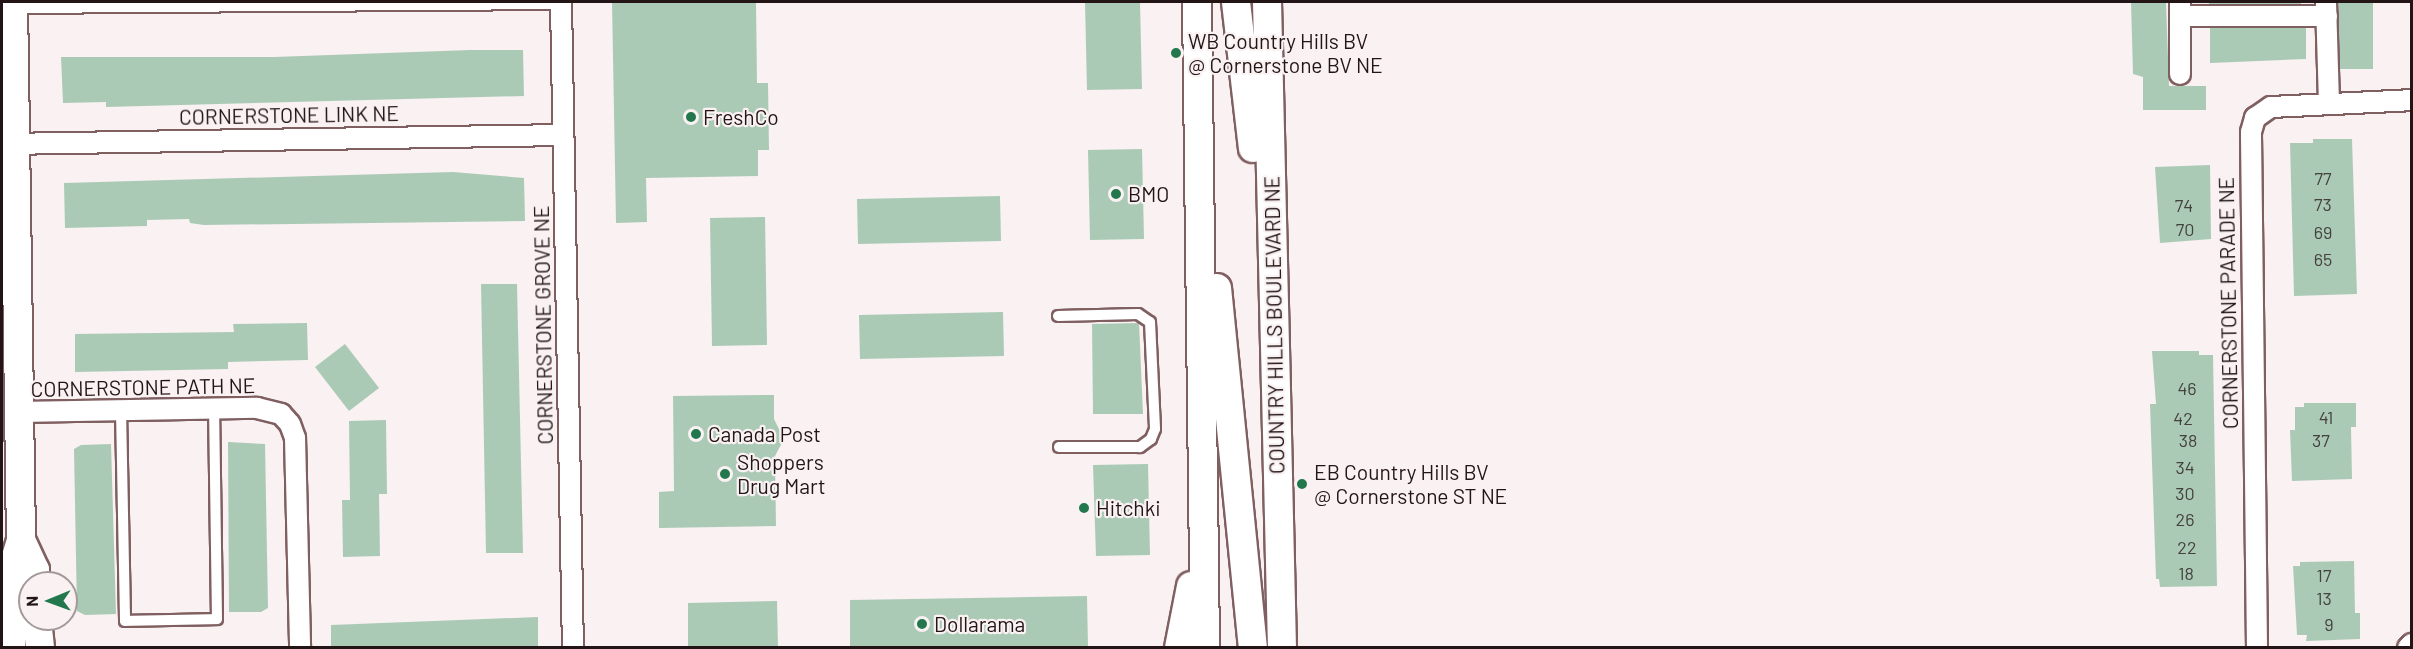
<!DOCTYPE html>
<html>
<head>
<meta charset="utf-8">
<style>
  body { margin:0 }
  #map { position:relative; width:2413px; height:649px; overflow:hidden; background:#f9f1f2; font-family:Barlow,sans-serif }
  div>[style] { position:absolute }
  [style*='--x'] { left:calc(var(--x)*1px); top:calc(var(--y)*1px); width:calc(var(--w)*1px); rotate:calc(var(--a)*1deg) }
  .building>* { inset:0; background:#abcab6 }
  .roads { filter:drop-shadow(2px 0 #805f61) drop-shadow(-2px 0 #805f61) drop-shadow(0 2px #805f61) drop-shadow(0 -2px #805f61) }
  .lane>* { height:10px; margin:-5px; padding:0 5px; transform-origin:5px; border-radius:5px; background:#fff }
  .street>* { height:20px; margin:-10px; padding:0 10px; transform-origin:10px; border-radius:10px; background:#fff }
  .secondary>* { height:28px; margin:-14px; padding:0 14px; transform-origin:14px; border-radius:14px; background:#fff }
  .dots>* { width:16px; height:16px; translate:-50% -50%; box-sizing:border-box; border:3px solid #f9f1f2; border-radius:50% }
  span { translate:-50% -50%; white-space:nowrap; text-align:center; line-height:1.15; -webkit-text-stroke:4.5px #f9f1f2; paint-order:stroke }
  .number-label { font-size:18px; color:#45423e }
  .number-label span { -webkit-text-stroke-width:0 }
  .poi-label { font-size:21px; color:#231516 }
  .left { translate:0 -50%; text-align:left }
  .street-label { font-size:21px; color:#231516 }
  .frame { position:absolute; inset:0; border:3px solid #231516; pointer-events:none }
  .north { position:absolute; left:18px; top:571px; width:60px; height:60px; box-sizing:border-box; background:#f9f1f2; border:2px solid #a3999a; border-radius:50%; rotate:269deg; font-size:16px; font-weight:700; line-height:24px; text-align:center; color:#231516 }
  .north::after { content:''; display:block; margin:auto; width:21px; height:27px; background:#22784c; clip-path:polygon(50% 0,100% 100%,50% 72%,0 100%) }
</style>
</head>
<body>
<div id="map">
  <div class="building">
    <i style="clip-path:polygon(612px 2px,756px 2px,757px 83px,768px 83px,769px 150px,758px 150px,758px 176px,646px 178px,647px 222px,616px 223px)"></i>
    <i style="clip-path:polygon(1085px 2px,1140px 2px,1142px 89px,1087px 90px)"></i>
    <i style="clip-path:polygon(2131px 2px,2166px 2px,2169px 86px,2206px 86px,2206px 110px,2143px 110px,2143px 77px,2133px 74px)"></i>
    <i style="clip-path:polygon(2209px 2px,2301px 2px,2301px 4px,2209px 4px)"></i>
    <i style="clip-path:polygon(2338px 2px,2373px 2px,2373px 69px,2340px 69px)"></i>
    <i style="clip-path:polygon(2210px 28px,2306px 28px,2306px 59px,2210px 63px)"></i>
    <i style="clip-path:polygon(470px 50px,523px 50px,524px 96px,106px 107px,106px 102px,63px 103px,61px 57px,274px 57px)"></i>
    <i style="clip-path:polygon(2313px 139px,2352px 139px,2357px 294px,2294px 296px,2290px 143px,2313px 143px)"></i>
    <i style="clip-path:polygon(1142px 149px,1144px 239px,1090px 240px,1088px 150px)"></i>
    <i style="clip-path:polygon(2210px 165px,2211px 239px,2160px 243px,2155px 167px)"></i>
    <i style="clip-path:polygon(453px 172px,524px 178px,525px 221px,204px 225px,190px 223px,189px 219px,147px 220px,147px 226px,65px 228px,64px 183px)"></i>
    <i style="clip-path:polygon(1000px 196px,1001px 241px,858px 244px,857px 199px)"></i>
    <i style="clip-path:polygon(765px 217px,767px 345px,712px 346px,710px 218px)"></i>
    <i style="clip-path:polygon(481px 284px,517px 284px,523px 553px,486px 553px)"></i>
    <i style="clip-path:polygon(1003px 312px,1004px 356px,860px 359px,859px 315px)"></i>
    <i style="clip-path:polygon(307px 323px,308px 360px,228px 362px,228px 369px,75px 372px,75px 334px,234px 332px,233px 324px)"></i>
    <i style="clip-path:polygon(1139px 323px,1143px 414px,1093px 414px,1092px 324px)"></i>
    <i style="clip-path:polygon(345px 344px,379px 388px,349px 411px,315px 367px)"></i>
    <i style="clip-path:polygon(2152px 351px,2199px 351px,2199px 355px,2213px 355px,2217px 586px,2160px 587px,2159px 579px,2156px 579px,2150px 404px,2156px 404px)"></i>
    <i style="clip-path:polygon(774px 395px,774px 419px,784px 439px,775px 456px,776px 526px,659px 528px,659px 492px,674px 491px,673px 396px)"></i>
    <i style="clip-path:polygon(2304px 403px,2356px 403px,2356px 427px,2351px 427px,2352px 479px,2292px 481px,2290px 430px,2295px 430px,2295px 407px,2304px 407px)"></i>
    <i style="clip-path:polygon(386px 420px,387px 494px,379px 494px,380px 556px,343px 557px,342px 500px,350px 500px,349px 421px)"></i>
    <i style="clip-path:polygon(228px 442px,265px 444px,268px 608px,261px 612px,229px 612px)"></i>
    <i style="clip-path:polygon(111px 444px,116px 614px,85px 615px,77px 611px,74px 449px,81px 445px)"></i>
    <i style="clip-path:polygon(1148px 464px,1150px 555px,1096px 556px,1093px 465px)"></i>
    <i style="clip-path:polygon(2354px 561px,2355px 613px,2360px 613px,2360px 639px,2306px 641px,2307px 635px,2297px 635px,2293px 566px,2300px 566px,2300px 562px)"></i>
    <i style="clip-path:polygon(1087px 596px,1088px 648px,850px 648px,850px 600px)"></i>
    <i style="clip-path:polygon(777px 601px,778px 648px,688px 648px,688px 603px)"></i>
    <i style="clip-path:polygon(538px 617px,538px 648px,331px 648px,331px 625px)"></i>
  </div>
  <div class="roads">
    <div class="lane">
      <i style="--x:15;--y:8;--w:546;--a:-0.42"></i>
      <i style="--x:1058;--y:316;--w:80;--a:-1.4"></i>
      <i style="--x:1138;--y:314;--w:14;--a:34"></i>
      <i style="--x:1150;--y:322;--w:107;--a:87.3"></i>
      <i style="--x:1155;--y:429;--w:11;--a:112"></i>
      <i style="--x:1151;--y:439;--w:14;--a:144"></i>
      <i style="--x:1140;--y:447;--w:81;--a:180"></i>
      <i style="--x:121;--y:410;--w:211;--a:88.9"></i>
      <i style="--x:125;--y:621;--w:92;--a:-1.2"></i>
      <i style="--x:217;--y:619;--w:210;--a:-90.8"></i>
    </div>
    <div class="street">
      <i style="--x:561;--y:2;--w:646;--a:88.94"></i>
      <i style="--x:2180;--y:2;--w:14;--a:90"></i>
      <i style="--x:2180;--y:16;--w:147;--a:0"></i>
      <i style="--x:2326;--y:2;--w:102;--a:88.3"></i>
      <i style="--x:2180;--y:16;--w:58;--a:90"></i>
      <i style="--x:4;--y:144;--w:559;--a:-0.92"></i>
      <i style="--x:19;--y:412;--w:238;--a:-1"></i>
      <i style="--x:257;--y:408;--w:25;--a:14"></i>
      <i style="--x:281;--y:414;--w:13;--a:48"></i>
      <i style="--x:290;--y:424;--w:15;--a:70"></i>
      <i style="--x:295;--y:438;--w:210;--a:88.6"></i>
      <i style="--x:2257;--y:648;--w:516;--a:-90.67"></i>
      <i style="--x:2251;--y:132;--w:15;--a:-74"></i>
      <i style="--x:2255;--y:118;--w:19;--a:-35"></i>
      <i style="--x:2271;--y:107;--w:141;--a:-2.8"></i>
      <i style="--x:2408;--y:648;--w:6;--a:-45"></i>
    </div>
    <div class="secondary">
      <i style="--x:1197;--y:2;--w:646;--a:89.29"></i>
      <i style="--x:1236;--y:2;--w:147;--a:83.4"></i>
      <i style="--x:1267;--y:2;--w:646;--a:88.67"></i>
      <i style="--x:1217;--y:288;--w:362;--a:84.3"></i>
      <i style="--x:21;--y:540;--w:33;--a:65"></i>
      <i style="--x:35;--y:570;--w:13;--a:90"></i>
      <i style="--x:37;--y:619;--w:29;--a:84"></i>
      <i style="--x:11;--y:648;--w:75;--a:-90"></i>
      <i style="--x:11;--y:573;--w:34;--a:-73"></i>
      <i style="--x:21;--y:540;--w:538;--a:-90.85"></i>
      <i style="--x:1179;--y:648;--w:63;--a:-79"></i>
    </div>
  </div>
  <div class="dots">
    <i style="left:1176px;top:53px;background:#22784c"></i>
    <i style="left:691px;top:117px;background:#22784c"></i>
    <i style="left:1116px;top:194px;background:#22784c"></i>
    <i style="left:696px;top:434px;background:#22784c"></i>
    <i style="left:725px;top:474px;background:#22784c"></i>
    <i style="left:1302px;top:484px;background:#22784c"></i>
    <i style="left:1084px;top:508px;background:#22784c"></i>
    <i style="left:922px;top:624px;background:#22784c"></i>
  </div>
  <div class="number-label">
    <span style="left:2323px;top:178px">77</span>
    <span style="left:2323px;top:204px">73</span>
    <span style="left:2184px;top:205px">74</span>
    <span style="left:2185px;top:229px">70</span>
    <span style="left:2323px;top:232px">69</span>
    <span style="left:2323px;top:259px">65</span>
    <span style="left:2187px;top:388px">46</span>
    <span style="left:2326px;top:417px">41</span>
    <span style="left:2183px;top:418px">42</span>
    <span style="left:2188px;top:440px">38</span>
    <span style="left:2321px;top:440px">37</span>
    <span style="left:2185px;top:467px">34</span>
    <span style="left:2185px;top:493px">30</span>
    <span style="left:2185px;top:519px">26</span>
    <span style="left:2187px;top:547px">22</span>
    <span style="left:2186px;top:573px">18</span>
    <span style="left:2324px;top:575px">17</span>
    <span style="left:2324px;top:598px">13</span>
    <span style="left:2329px;top:624px">9</span>
  </div>
  <div class="poi-label">
    <span class="left" style="left:1188px;top:53px">WB Country Hills BV<br>@ Cornerstone BV NE</span>
    <span class="left" style="left:703px;top:117px">FreshCo</span>
    <span class="left" style="left:1128px;top:194px">BMO</span>
    <span class="left" style="left:708px;top:434px">Canada Post</span>
    <span class="left" style="left:737px;top:474px">Shoppers<br>Drug Mart</span>
    <span class="left" style="left:1314px;top:484px">EB Country Hills BV<br>@ Cornerstone ST NE</span>
    <span class="left" style="left:1096px;top:508px">Hitchki</span>
    <span class="left" style="left:934px;top:624px">Dollarama</span>
  </div>
  <div class="street-label">
    <span style="left:289px;top:115px;rotate:-1deg">CORNERSTONE LINK NE</span>
    <span style="left:2228px;top:303px;rotate:-91deg">CORNERSTONE PARADE NE</span>
    <span style="left:543px;top:325px;rotate:-91deg">CORNERSTONE GROVE NE</span>
    <span style="left:1274px;top:325px;rotate:-91deg">COUNTRY HILLS BOULEVARD NE</span>
    <span style="left:143px;top:387px;rotate:-1deg">CORNERSTONE PATH NE</span>
  </div>
  <div class="frame"></div>
  <div class="north">N</div>
</div>
</body>
</html>
